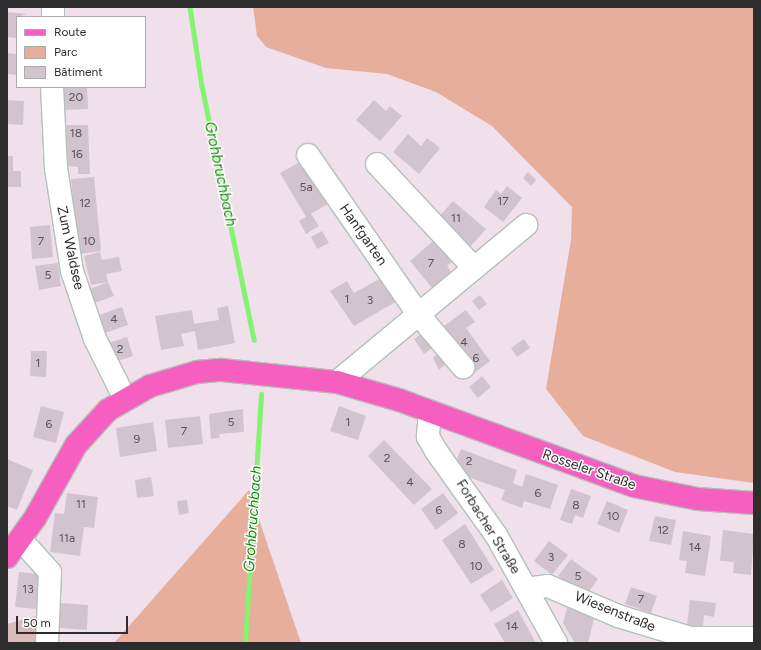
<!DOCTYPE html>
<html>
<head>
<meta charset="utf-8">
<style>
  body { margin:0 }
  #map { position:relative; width:761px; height:650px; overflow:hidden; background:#efe0ec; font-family:Figtree,sans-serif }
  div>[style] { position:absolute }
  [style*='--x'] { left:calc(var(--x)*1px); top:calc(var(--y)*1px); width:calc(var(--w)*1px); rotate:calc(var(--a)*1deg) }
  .green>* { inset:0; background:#e7ae9b }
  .cemetery>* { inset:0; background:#d9bab6 }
  .stream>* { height:4.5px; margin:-2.25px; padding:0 2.25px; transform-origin:2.25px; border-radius:2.25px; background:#83f370 }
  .building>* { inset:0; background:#d2c4cf }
  .roads { filter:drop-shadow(1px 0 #b3c1b8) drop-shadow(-1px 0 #b3c1b8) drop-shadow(0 1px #b3c1b8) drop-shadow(0 -1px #b3c1b8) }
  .minor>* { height:22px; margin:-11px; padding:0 11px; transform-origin:11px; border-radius:11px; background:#fff }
  .major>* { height:22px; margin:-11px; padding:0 11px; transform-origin:11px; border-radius:11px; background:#f65ec0 }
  span { translate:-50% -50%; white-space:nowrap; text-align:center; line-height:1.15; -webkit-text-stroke:3px #fff; paint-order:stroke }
  .number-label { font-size:12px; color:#565356 }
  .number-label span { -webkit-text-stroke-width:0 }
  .street-label { font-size:14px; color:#2d2d2d }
  .water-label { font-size:15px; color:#13880b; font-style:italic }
  .frame { position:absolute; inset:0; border:8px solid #2d2d2d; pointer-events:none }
  .legend { position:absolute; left:16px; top:16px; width:130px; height:72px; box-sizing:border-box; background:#fff; border:1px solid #ababab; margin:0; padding:5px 7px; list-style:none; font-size:12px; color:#2d2d2d }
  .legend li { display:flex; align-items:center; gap:8px; height:20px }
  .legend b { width:20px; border:1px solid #ababab }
  .scale { position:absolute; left:16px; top:616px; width:112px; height:18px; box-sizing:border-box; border:2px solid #2d2d2d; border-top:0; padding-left:5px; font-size:12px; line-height:14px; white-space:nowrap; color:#2d2d2d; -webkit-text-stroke:3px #fff; paint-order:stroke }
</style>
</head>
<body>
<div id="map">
  <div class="green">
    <i style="clip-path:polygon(253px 7px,754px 7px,754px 483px,675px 472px,583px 436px,546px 389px,571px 240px,572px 207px,492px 126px,436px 92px,387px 74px,326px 68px,266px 47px,257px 36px)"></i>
    <i style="clip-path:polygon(249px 490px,301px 643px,114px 643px)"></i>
  </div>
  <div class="cemetery">
    <i style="clip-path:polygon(43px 614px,39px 643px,7px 643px,7px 624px)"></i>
  </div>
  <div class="stream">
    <i style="--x:190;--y:7;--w:80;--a:81.4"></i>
    <i style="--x:202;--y:86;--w:259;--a:78.4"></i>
    <i style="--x:245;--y:643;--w:249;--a:-86.3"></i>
  </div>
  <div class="building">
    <i style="clip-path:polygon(7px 12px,27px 14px,17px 17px,17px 38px,7px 37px)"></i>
    <i style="clip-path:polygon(7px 53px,17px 54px,17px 75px,7px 74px)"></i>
    <i style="clip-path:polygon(63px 87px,87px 87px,88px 109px,64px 110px)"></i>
    <i style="clip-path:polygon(7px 100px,24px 101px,23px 125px,7px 124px)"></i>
    <i style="clip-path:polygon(374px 100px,386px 111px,390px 106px,402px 116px,380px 141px,356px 120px)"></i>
    <i style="clip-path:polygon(63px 125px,88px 125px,90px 174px,78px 174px,78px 167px,63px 166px)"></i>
    <i style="clip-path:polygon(408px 134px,421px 146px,427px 138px,440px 148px,419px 174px,393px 152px)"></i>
    <i style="clip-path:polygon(7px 156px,13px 156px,13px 171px,21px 171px,21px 187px,7px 187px)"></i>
    <i style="clip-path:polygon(305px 159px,331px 202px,311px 214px,319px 226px,306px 234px,299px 221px,306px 217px,280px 173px)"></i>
    <i style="clip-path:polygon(528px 172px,536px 180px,531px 186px,523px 178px)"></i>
    <i style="clip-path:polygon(94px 177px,101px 251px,79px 254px,71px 179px)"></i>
    <i style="clip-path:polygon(507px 186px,522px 198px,503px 222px,484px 207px,496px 190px,501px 194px)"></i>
    <i style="clip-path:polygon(453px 201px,486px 229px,471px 246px,438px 218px)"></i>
    <i style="clip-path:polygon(50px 225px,53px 257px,32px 259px,30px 227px)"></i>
    <i style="clip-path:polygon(322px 231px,329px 243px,317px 249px,311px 237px)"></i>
    <i style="clip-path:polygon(439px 236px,457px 258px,447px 266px,452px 273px,433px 289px,410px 261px)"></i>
    <i style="clip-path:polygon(100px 252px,102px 260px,119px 257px,122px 271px,106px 274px,108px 282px,91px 285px,84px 256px)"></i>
    <i style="clip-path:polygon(58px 263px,61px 286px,39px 290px,35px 266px)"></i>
    <i style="clip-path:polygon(385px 276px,399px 300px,354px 326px,330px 291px,347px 281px,354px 293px)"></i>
    <i style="clip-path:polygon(108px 282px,114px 296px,94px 303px,90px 289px)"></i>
    <i style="clip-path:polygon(480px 295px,487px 304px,479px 310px,472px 301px)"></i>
    <i style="clip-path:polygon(228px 306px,235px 343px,198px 350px,195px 331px,181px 334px,184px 346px,161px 350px,155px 316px,192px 310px,194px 324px,219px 320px,217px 308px)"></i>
    <i style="clip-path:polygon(122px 307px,128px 325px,105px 333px,99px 315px)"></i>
    <i style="clip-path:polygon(466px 310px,475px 322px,466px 328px,490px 361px,473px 374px,440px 329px)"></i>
    <i style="clip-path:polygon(427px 330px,437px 344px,424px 354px,414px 339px)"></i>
    <i style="clip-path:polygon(127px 337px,133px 356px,114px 362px,108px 343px)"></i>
    <i style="clip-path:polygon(524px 339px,530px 348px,517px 357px,511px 348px)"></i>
    <i style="clip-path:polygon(31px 351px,47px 351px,46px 377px,30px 376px)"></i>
    <i style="clip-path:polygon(440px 351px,449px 361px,439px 370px,433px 358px)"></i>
    <i style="clip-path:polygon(482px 376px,491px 387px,478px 398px,469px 387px)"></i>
    <i style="clip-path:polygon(41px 406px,64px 412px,56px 443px,33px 437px)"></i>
    <i style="clip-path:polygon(339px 406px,366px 416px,358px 440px,330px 431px)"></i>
    <i style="clip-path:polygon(243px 409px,244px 432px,219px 434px,220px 438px,211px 439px,209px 414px)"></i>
    <i style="clip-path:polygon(200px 416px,203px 444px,168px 448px,165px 420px)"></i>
    <i style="clip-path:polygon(153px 422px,157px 451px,120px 457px,116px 428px)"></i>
    <i style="clip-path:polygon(384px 440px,432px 489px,414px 505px,368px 456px)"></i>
    <i style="clip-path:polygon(461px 449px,517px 470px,513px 483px,522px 487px,526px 474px,558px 485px,550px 509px,524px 501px,522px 508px,501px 500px,505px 490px,459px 474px,454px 466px)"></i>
    <i style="clip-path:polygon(7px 459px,33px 470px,17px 510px,7px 506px)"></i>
    <i style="clip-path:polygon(151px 477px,154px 496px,137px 498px,135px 480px)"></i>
    <i style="clip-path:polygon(571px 489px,591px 496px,583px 518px,575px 515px,572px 524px,560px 520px)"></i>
    <i style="clip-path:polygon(67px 493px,98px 497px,94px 528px,84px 527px,80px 556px,50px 552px,55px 513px,64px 514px)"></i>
    <i style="clip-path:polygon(443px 493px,458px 513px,436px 530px,421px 509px)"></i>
    <i style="clip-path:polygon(187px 500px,189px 513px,179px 515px,177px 501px)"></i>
    <i style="clip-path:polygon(607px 501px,628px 510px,619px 533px,597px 524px)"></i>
    <i style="clip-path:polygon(655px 516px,676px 520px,671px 545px,649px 541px)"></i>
    <i style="clip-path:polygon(465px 524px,494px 570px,471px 584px,442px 540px)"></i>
    <i style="clip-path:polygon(723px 530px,754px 534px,751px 575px,733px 573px,734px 562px,720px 561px)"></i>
    <i style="clip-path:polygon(683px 531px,711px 536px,705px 576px,685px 573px,687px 561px,679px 560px)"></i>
    <i style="clip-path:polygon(549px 541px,568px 555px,552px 575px,534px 561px)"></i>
    <i style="clip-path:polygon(571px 559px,598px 579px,586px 596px,558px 576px)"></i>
    <i style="clip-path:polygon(19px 572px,40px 574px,37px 609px,15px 607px)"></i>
    <i style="clip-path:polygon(502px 580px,513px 598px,491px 612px,480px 595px)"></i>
    <i style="clip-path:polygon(631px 587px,657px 596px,651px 613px,625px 604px)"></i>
    <i style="clip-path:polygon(690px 600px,716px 603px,714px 617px,704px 615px,703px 627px,687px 625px)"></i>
    <i style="clip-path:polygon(61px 603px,88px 605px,87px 630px,59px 628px)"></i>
    <i style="clip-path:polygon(568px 604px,595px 615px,588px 643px,575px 643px,563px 623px)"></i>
    <i style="clip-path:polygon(518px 610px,529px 630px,536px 643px,505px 643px,494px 624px)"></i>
  </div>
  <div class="roads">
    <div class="minor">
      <i style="--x:53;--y:17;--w:10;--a:-90"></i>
      <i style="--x:52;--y:87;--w:81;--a:87.2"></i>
      <i style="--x:56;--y:168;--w:104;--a:81.2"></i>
      <i style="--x:72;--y:271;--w:72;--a:71.3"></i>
      <i style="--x:95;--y:339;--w:67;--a:63.4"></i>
      <i style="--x:308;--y:155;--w:193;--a:55.3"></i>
      <i style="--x:418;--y:314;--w:70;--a:49.7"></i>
      <i style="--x:377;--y:164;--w:142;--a:47"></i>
      <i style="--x:337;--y:382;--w:246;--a:-39.7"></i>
      <i style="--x:430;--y:412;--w:25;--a:95"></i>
      <i style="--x:428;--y:437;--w:16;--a:60"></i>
      <i style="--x:436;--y:451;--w:103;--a:54.5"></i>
      <i style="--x:496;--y:535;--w:124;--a:60.9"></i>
      <i style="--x:21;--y:540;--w:43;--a:47.8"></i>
      <i style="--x:50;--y:572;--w:71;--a:92.4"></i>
      <i style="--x:526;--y:589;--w:22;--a:-8"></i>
      <i style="--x:548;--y:586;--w:76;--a:23.2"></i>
      <i style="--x:618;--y:616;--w:76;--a:16.8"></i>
      <i style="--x:691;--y:638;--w:63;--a:0"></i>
    </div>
    <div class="major">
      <i style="--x:7;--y:557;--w:48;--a:-54.3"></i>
      <i style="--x:35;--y:518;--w:84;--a:-60.7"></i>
      <i style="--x:76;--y:445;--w:47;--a:-47.6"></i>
      <i style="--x:108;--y:410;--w:48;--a:-29.7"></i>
      <i style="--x:150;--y:386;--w:49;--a:-16.6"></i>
      <i style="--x:197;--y:372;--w:25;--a:-5"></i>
      <i style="--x:222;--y:370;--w:116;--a:6"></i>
      <i style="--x:337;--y:382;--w:65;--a:16.2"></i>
      <i style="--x:399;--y:400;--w:250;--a:20.1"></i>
      <i style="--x:634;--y:486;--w:65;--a:11.5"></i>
      <i style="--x:698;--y:499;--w:56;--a:4.1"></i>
    </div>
  </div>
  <div class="number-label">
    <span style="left:76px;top:98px">20</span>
    <span style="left:76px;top:134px">18</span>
    <span style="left:77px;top:155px">16</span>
    <span style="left:306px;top:188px">5a</span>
    <span style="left:503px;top:202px">17</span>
    <span style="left:85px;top:204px">12</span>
    <span style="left:456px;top:219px">11</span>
    <span style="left:41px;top:242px">7</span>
    <span style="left:89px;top:242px">10</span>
    <span style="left:431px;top:264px">7</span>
    <span style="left:48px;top:276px">5</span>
    <span style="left:347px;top:300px">1</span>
    <span style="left:370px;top:301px">3</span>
    <span style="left:114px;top:320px">4</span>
    <span style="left:464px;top:343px">4</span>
    <span style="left:120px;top:350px">2</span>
    <span style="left:476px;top:359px">6</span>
    <span style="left:38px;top:364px">1</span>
    <span style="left:231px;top:423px">5</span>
    <span style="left:348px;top:423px">1</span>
    <span style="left:49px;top:425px">6</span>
    <span style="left:184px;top:432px">7</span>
    <span style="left:137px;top:440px">9</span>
    <span style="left:387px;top:459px">2</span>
    <span style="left:469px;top:462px">2</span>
    <span style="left:410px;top:483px">4</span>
    <span style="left:538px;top:494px">6</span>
    <span style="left:81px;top:505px">11</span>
    <span style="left:576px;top:506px">8</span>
    <span style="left:439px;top:511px">6</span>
    <span style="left:613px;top:517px">10</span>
    <span style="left:663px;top:531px">12</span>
    <span style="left:67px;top:539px">11a</span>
    <span style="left:462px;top:545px">8</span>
    <span style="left:695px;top:548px">14</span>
    <span style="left:551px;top:558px">3</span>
    <span style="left:476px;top:567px">10</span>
    <span style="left:578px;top:577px">5</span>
    <span style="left:28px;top:590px">13</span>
    <span style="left:641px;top:600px">7</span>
    <span style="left:512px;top:627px">14</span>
  </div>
  <div class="street-label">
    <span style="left:363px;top:235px;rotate:55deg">Hanfgarten</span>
    <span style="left:70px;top:248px;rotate:78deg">Zum Waldsee</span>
    <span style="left:589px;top:470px;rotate:19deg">Rosseler Straße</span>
    <span style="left:488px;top:527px;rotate:58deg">Forbacher Straße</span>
    <span style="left:615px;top:612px;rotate:22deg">Wiesenstraße</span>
  </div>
  <div class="water-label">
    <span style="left:220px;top:174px;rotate:78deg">Grohbruchbach</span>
    <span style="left:253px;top:519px;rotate:-86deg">Grohbruchbach</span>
  </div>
  <div class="frame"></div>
  <ul class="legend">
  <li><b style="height:5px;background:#f65ec0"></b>Route</li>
  <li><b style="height:11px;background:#e7ae9b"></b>Parc</li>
  <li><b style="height:11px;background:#d2c4cf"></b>Bâtiment</li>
  </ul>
  <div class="scale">50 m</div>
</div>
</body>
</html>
